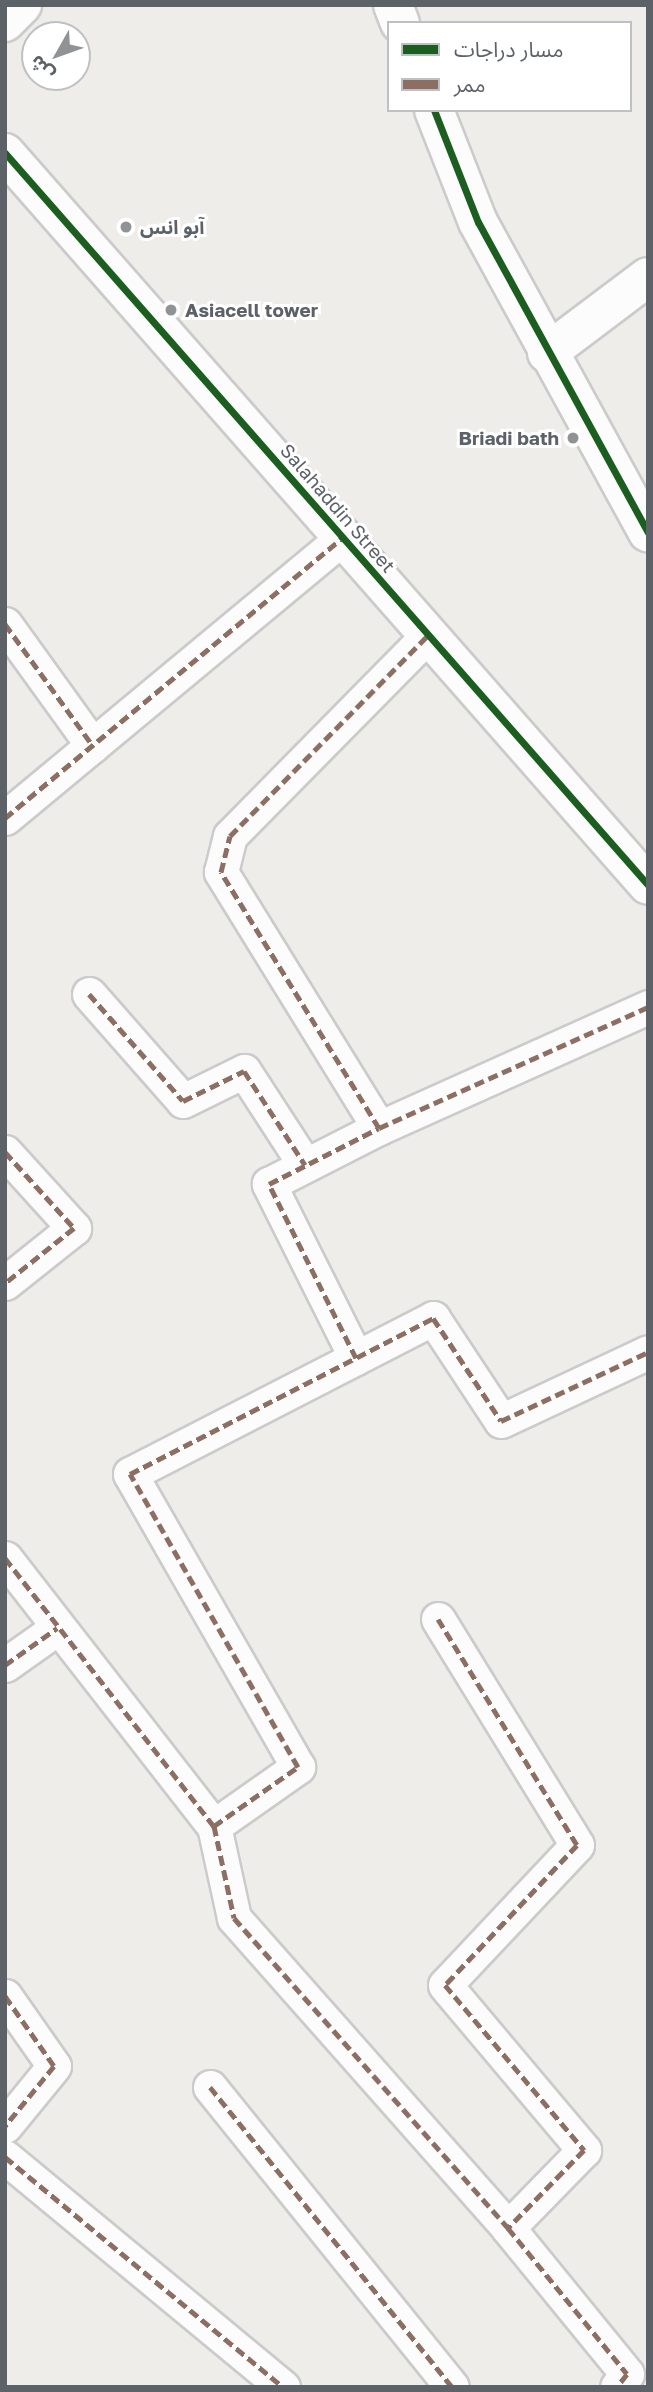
<!DOCTYPE html>
<html>
<head>
<meta charset="utf-8">
<style>
  body { margin:0 }
  #map { position:relative; width:653px; height:2392px; overflow:hidden; background:#eeede9; font-family:"Golos Text","Noto Sans Arabic",sans-serif }
  div>[style] { position:absolute }
  [style*='--x'] { left:calc(var(--x)*1px); top:calc(var(--y)*1px); width:calc(var(--w)*1px); rotate:calc(var(--a)*1deg) }
  .roads { filter:drop-shadow(2px 0 #cbcbcb) drop-shadow(-2px 0 #cbcbcb) drop-shadow(0 2px #cbcbcb) drop-shadow(0 -2px #cbcbcb) }
  .pedestrian>* { height:33px; margin:-16.5px; padding:0 16.5px; transform-origin:16.5px; border-radius:16.5px; background:#fcfcfc }
  .minor>* { height:38px; margin:-19px; padding:0 19px; transform-origin:19px; border-radius:19px; background:#fcfcfc }
  .tertiary>* { height:38px; margin:-19px; padding:0 19px; transform-origin:19px; border-radius:19px; background:#fcfcfc }
  .quiet>* { height:5px; margin-top:-2.5px; transform-origin:0; background:repeating-linear-gradient(90deg,#8d6e63 0 10px,transparent 0 15px) }
  .cycleway>* { height:7px; margin:-3.5px; padding:0 3.5px; transform-origin:3.5px; border-radius:3.5px; background:#1b5e20 }
  .dots>* { width:19px; height:19px; translate:-50% -50%; box-sizing:border-box; border:4px solid #fff; border-radius:50% }
  span { translate:-50% -50%; white-space:nowrap; text-align:center; line-height:1.15; -webkit-text-stroke:6px #fff; paint-order:stroke }
  .poi-label { font-size:19px; color:#5d6268; font-weight:700 }
  .left { translate:0 -50%; text-align:left }
  .right { translate:-100% -50%; text-align:right }
  .street-label { font-size:19px; color:#5d6268 }
  .frame { position:absolute; inset:0; border:7px solid #5d6268; pointer-events:none }
  .legend { position:absolute; left:387px; top:21px; width:245px; height:91px; box-sizing:border-box; background:#fff; border:2px solid #bec0c3; margin:0; padding:9px 12px; list-style:none; font-size:21px; color:#5d6268 }
  .legend li { display:flex; align-items:center; gap:14px; height:35px }
  .legend b { width:35px; border:2px solid #bec0c3 }
  .north { position:absolute; left:21px; top:21px; width:70px; height:70px; box-sizing:border-box; background:#fff; border:2px solid #bec0c3; border-radius:50%; rotate:230deg; font-size:19px; font-weight:700; line-height:28px; text-align:center; color:#5d6268 }
  .north::after { content:''; display:block; margin:auto; width:24px; height:32px; background:#909395; clip-path:polygon(50% 0,100% 100%,50% 72%,0 100%) }
</style>
</head>
<body>
<div id="map">
  <div class="roads">
    <div class="pedestrian">
      <i style="--x:5;--y:624;--w:150;--a:54.2"></i>
      <i style="--x:5;--y:818;--w:440;--a:-39.7"></i>
      <i style="--x:89;--y:994;--w:142;--a:48.7"></i>
      <i style="--x:183;--y:1101;--w:68;--a:-26.2"></i>
      <i style="--x:244;--y:1071;--w:112;--a:57"></i>
      <i style="--x:379;--y:1128;--w:301;--a:-121.7"></i>
      <i style="--x:221;--y:872;--w:37;--a:-76"></i>
      <i style="--x:230;--y:836;--w:282;--a:-45.4"></i>
      <i style="--x:5;--y:1152;--w:103;--a:47.8"></i>
      <i style="--x:74;--y:1228;--w:88;--a:141.4"></i>
      <i style="--x:356;--y:1358;--w:195;--a:-116.6"></i>
      <i style="--x:269;--y:1184;--w:123;--a:-27"></i>
      <i style="--x:379;--y:1128;--w:295;--a:-24.2"></i>
      <i style="--x:5;--y:1558;--w:340;--a:52.1"></i>
      <i style="--x:214;--y:1826;--w:94;--a:77.7"></i>
      <i style="--x:234;--y:1918;--w:414;--a:48.5"></i>
      <i style="--x:508;--y:2228;--w:188;--a:50.8"></i>
      <i style="--x:627;--y:2374;--w:16;--a:128"></i>
      <i style="--x:438;--y:1619;--w:265;--a:58.4"></i>
      <i style="--x:577;--y:1845;--w:192;--a:133.3"></i>
      <i style="--x:445;--y:1985;--w:216;--a:49.9"></i>
      <i style="--x:584;--y:2150;--w:109;--a:134.3"></i>
      <i style="--x:5;--y:1665;--w:64;--a:-35.4"></i>
      <i style="--x:214;--y:1826;--w:103;--a:-35.1"></i>
      <i style="--x:298;--y:1767;--w:338;--a:-119.8"></i>
      <i style="--x:130;--y:1474;--w:341;--a:-27.2"></i>
      <i style="--x:433;--y:1318;--w:123;--a:56.6"></i>
      <i style="--x:501;--y:1421;--w:162;--a:-25.1"></i>
      <i style="--x:5;--y:1996;--w:85;--a:55"></i>
      <i style="--x:54;--y:2066;--w:77;--a:129.2"></i>
      <i style="--x:210;--y:2087;--w:385;--a:51.1"></i>
      <i style="--x:5;--y:2157;--w:361;--a:39.6"></i>
    </div>
    <div class="minor">
      <i style="--x:5;--y:22;--w:24;--a:-45"></i>
    </div>
    <div class="tertiary">
      <i style="--x:393;--y:5;--w:19;--a:69"></i>
      <i style="--x:434;--y:110;--w:120;--a:68.6"></i>
      <i style="--x:478;--y:222;--w:354;--a:61.3"></i>
      <i style="--x:5;--y:153;--w:974;--a:48.7"></i>
      <i style="--x:547;--y:353;--w:126;--a:-37"></i>
    </div>
  </div>
  <div class="quiet">
    <i style="--x:5;--y:624;--w:150;--a:54.2"></i>
    <i style="--x:5;--y:818;--w:440;--a:-39.7"></i>
    <i style="--x:89;--y:994;--w:142;--a:48.7"></i>
    <i style="--x:183;--y:1101;--w:68;--a:-26.2"></i>
    <i style="--x:244;--y:1071;--w:112;--a:57"></i>
    <i style="--x:379;--y:1128;--w:301;--a:-121.7"></i>
    <i style="--x:221;--y:872;--w:37;--a:-76"></i>
    <i style="--x:230;--y:836;--w:282;--a:-45.4"></i>
    <i style="--x:5;--y:1152;--w:103;--a:47.8"></i>
    <i style="--x:74;--y:1228;--w:88;--a:141.4"></i>
    <i style="--x:356;--y:1358;--w:195;--a:-116.6"></i>
    <i style="--x:269;--y:1184;--w:123;--a:-27"></i>
    <i style="--x:379;--y:1128;--w:295;--a:-24.2"></i>
    <i style="--x:5;--y:1558;--w:340;--a:52.1"></i>
    <i style="--x:214;--y:1826;--w:94;--a:77.7"></i>
    <i style="--x:234;--y:1918;--w:414;--a:48.5"></i>
    <i style="--x:508;--y:2228;--w:188;--a:50.8"></i>
    <i style="--x:627;--y:2374;--w:16;--a:128"></i>
    <i style="--x:438;--y:1619;--w:265;--a:58.4"></i>
    <i style="--x:577;--y:1845;--w:192;--a:133.3"></i>
    <i style="--x:445;--y:1985;--w:216;--a:49.9"></i>
    <i style="--x:584;--y:2150;--w:109;--a:134.3"></i>
    <i style="--x:5;--y:1665;--w:64;--a:-35.4"></i>
    <i style="--x:214;--y:1826;--w:103;--a:-35.1"></i>
    <i style="--x:298;--y:1767;--w:338;--a:-119.8"></i>
    <i style="--x:130;--y:1474;--w:341;--a:-27.2"></i>
    <i style="--x:433;--y:1318;--w:123;--a:56.6"></i>
    <i style="--x:501;--y:1421;--w:162;--a:-25.1"></i>
    <i style="--x:5;--y:1996;--w:85;--a:55"></i>
    <i style="--x:54;--y:2066;--w:77;--a:129.2"></i>
    <i style="--x:210;--y:2087;--w:385;--a:51.1"></i>
    <i style="--x:5;--y:2157;--w:361;--a:39.6"></i>
  </div>
  <div class="cycleway">
    <i style="--x:434;--y:110;--w:120;--a:68.6"></i>
    <i style="--x:478;--y:222;--w:354;--a:61.3"></i>
    <i style="--x:5;--y:153;--w:974;--a:48.7"></i>
  </div>
  <div class="dots">
    <i style="left:126px;top:227px;background:#909395"></i>
    <i style="left:171px;top:310px;background:#909395"></i>
    <i style="left:573px;top:438px;background:#909395"></i>
  </div>
  <div class="poi-label">
    <span class="left" style="left:140px;top:227px">آبو انس</span>
    <span class="left" style="left:185px;top:310px">Asiacell tower</span>
    <span class="right" style="left:559px;top:438px">Briadi bath</span>
  </div>
  <div class="street-label">
    <span style="left:338px;top:508px;rotate:49deg">Salahaddin Street</span>
  </div>
  <div class="frame"></div>
  <ul class="legend">
  <li><b style="height:9px;background:#1b5e20"></b>مسار دراجات</li>
  <li><b style="height:9px;background:#8d6e63"></b>ممر</li>
  </ul>
  <div class="north">ش</div>
</div>
</body>
</html>
